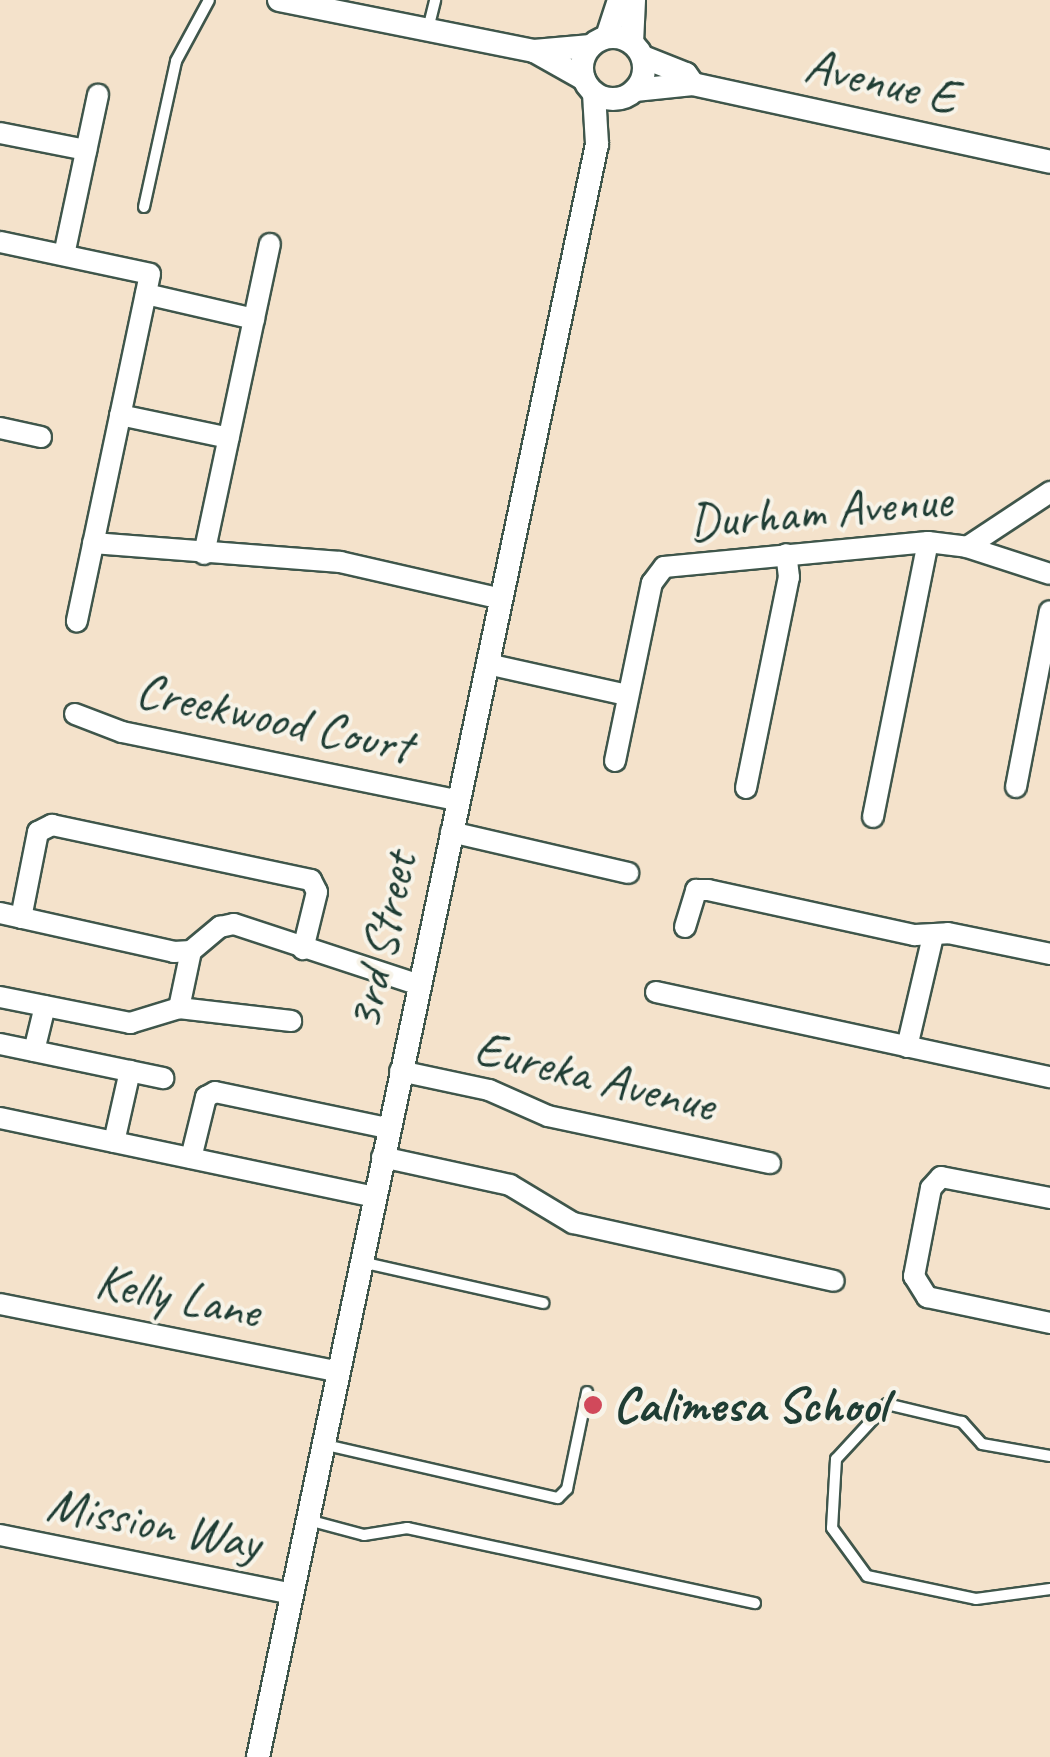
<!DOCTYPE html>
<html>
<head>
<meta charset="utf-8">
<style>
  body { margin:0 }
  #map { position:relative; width:1050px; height:1757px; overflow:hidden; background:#f4e2cb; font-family:Caveat,sans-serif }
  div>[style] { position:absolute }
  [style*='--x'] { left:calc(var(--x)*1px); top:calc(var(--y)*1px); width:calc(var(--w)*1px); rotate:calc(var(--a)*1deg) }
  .roads { filter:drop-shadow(2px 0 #3f564b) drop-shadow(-2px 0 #3f564b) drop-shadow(0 2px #3f564b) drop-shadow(0 -2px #3f564b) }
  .service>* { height:10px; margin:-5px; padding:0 5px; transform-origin:5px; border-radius:5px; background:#fff }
  .minor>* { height:20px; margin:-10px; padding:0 10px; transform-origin:10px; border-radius:10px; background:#fff }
  .tertiary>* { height:22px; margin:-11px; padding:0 11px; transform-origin:11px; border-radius:11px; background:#fff }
  .tertiary>.ring { margin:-11px; padding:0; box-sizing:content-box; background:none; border:22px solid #fff; border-radius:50% }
  .dots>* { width:28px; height:28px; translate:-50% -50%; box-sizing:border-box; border:5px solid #f7f3e8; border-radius:50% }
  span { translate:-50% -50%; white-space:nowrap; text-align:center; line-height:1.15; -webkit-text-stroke:8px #f7f3e8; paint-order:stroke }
  .street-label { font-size:50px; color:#1f3d34 }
  .poi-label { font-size:50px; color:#1f3d34; font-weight:700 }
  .left { translate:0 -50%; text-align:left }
</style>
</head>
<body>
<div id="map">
  <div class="roads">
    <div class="service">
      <i style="--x:428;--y:29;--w:30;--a:-76"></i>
      <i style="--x:144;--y:207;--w:149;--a:-77.6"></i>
      <i style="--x:176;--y:61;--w:69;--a:-61.6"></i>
      <i style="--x:361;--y:1262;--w:187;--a:12.7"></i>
      <i style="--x:326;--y:1445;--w:238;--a:12.9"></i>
      <i style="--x:558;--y:1498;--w:13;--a:-45"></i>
      <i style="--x:567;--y:1489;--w:99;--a:-78.3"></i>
      <i style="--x:1050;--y:1456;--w:69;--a:-170"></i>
      <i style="--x:982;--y:1444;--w:30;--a:-132"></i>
      <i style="--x:962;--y:1422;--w:77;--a:-166.5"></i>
      <i style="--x:887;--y:1404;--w:75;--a:132.8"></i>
      <i style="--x:836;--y:1459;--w:69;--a:93.3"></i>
      <i style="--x:832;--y:1528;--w:59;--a:53.9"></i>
      <i style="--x:867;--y:1576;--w:111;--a:11.9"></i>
      <i style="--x:976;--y:1599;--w:75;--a:-7.7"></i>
      <i style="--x:308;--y:1520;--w:58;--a:15"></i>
      <i style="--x:364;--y:1535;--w:44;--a:-9.2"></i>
      <i style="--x:407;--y:1528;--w:356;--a:12.2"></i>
    </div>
    <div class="minor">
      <i style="--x:0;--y:133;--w:88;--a:11.2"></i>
      <i style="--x:0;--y:242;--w:153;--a:12"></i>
      <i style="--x:150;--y:274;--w:355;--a:101.9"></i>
      <i style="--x:64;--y:255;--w:164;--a:-78"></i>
      <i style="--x:146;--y:294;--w:111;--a:13"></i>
      <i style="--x:120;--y:415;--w:111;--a:11.9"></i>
      <i style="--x:0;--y:428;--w:42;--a:12.4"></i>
      <i style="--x:93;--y:543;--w:248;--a:4.4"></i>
      <i style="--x:340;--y:562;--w:165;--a:12.9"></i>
      <i style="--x:967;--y:547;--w:87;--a:18"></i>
      <i style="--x:204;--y:554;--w:317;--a:-78"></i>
      <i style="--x:487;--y:664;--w:143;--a:12.5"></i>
      <i style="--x:75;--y:714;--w:50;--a:21"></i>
      <i style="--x:122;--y:732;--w:342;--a:11.5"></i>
      <i style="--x:615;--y:761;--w:182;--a:-78.3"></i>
      <i style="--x:652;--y:583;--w:20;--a:-53"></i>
      <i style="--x:664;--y:567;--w:265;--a:-5.4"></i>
      <i style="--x:928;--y:542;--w:39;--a:7"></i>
      <i style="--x:967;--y:547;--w:100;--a:-33.5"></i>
      <i style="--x:1016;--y:787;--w:179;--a:-79.1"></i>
      <i style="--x:746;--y:788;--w:215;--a:-78.5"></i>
      <i style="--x:789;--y:577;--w:23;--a:-97"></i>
      <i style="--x:873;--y:817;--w:280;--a:-78.7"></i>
      <i style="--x:451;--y:832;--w:182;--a:13"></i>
      <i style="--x:0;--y:913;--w:178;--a:12.6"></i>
      <i style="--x:174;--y:952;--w:17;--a:-3"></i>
      <i style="--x:191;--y:951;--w:38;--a:-40"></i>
      <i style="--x:220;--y:927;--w:14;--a:-12"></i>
      <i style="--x:234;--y:924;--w:193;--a:18.2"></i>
      <i style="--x:21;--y:918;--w:88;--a:-78.8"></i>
      <i style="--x:38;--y:832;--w:16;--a:-27"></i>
      <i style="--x:52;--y:825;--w:265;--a:12"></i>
      <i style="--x:311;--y:880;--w:13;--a:63"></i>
      <i style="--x:317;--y:892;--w:59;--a:103.8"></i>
      <i style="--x:685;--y:927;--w:39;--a:-73"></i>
      <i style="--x:696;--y:890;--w:12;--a:0"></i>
      <i style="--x:708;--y:890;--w:212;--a:12.3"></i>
      <i style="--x:915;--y:935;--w:33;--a:-3"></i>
      <i style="--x:948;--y:933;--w:104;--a:11.6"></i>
      <i style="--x:656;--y:992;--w:403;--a:12.2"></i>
      <i style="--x:0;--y:997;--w:133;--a:11.3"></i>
      <i style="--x:130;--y:1023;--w:51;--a:-17"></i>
      <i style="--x:179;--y:1008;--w:113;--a:6.6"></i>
      <i style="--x:179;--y:1008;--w:58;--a:-78.1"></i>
      <i style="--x:0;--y:1044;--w:167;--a:11.8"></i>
      <i style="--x:907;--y:1047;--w:114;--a:-76.8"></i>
      <i style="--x:34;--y:1051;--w:46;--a:-76.3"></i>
      <i style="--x:400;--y:1071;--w:91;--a:12.1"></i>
      <i style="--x:489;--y:1090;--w:64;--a:23.8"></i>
      <i style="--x:548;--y:1116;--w:227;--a:12"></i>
      <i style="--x:0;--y:1118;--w:382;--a:11.9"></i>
      <i style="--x:114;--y:1142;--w:73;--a:-77.3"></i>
      <i style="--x:382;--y:1157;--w:131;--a:12.3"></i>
      <i style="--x:510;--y:1185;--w:74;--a:31.1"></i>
      <i style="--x:573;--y:1223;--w:267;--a:12.5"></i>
      <i style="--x:191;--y:1158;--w:63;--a:-76.2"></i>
      <i style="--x:206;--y:1097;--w:10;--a:-29"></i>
      <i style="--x:215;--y:1092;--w:177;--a:11.8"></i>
      <i style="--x:1050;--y:1198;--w:111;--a:-169.1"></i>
      <i style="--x:941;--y:1177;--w:15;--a:132"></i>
      <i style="--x:931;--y:1188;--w:90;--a:100.9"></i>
      <i style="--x:914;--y:1276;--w:25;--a:58"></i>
      <i style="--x:927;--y:1297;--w:126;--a:11.9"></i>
      <i style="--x:0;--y:1304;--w:346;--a:11.3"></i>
      <i style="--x:0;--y:1535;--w:298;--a:11.4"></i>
    </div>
    <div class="tertiary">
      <i style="--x:279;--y:0;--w:260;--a:11.3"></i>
      <i style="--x:534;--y:51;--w:57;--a:29.2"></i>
      <i class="ring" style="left:582px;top:37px;width:40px;height:40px"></i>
      <i style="--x:607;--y:37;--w:39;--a:-72"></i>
      <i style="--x:632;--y:43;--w:43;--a:-87.3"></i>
      <i style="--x:534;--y:51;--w:57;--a:-5"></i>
      <i style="--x:643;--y:57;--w:46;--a:21.6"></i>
      <i style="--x:686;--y:74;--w:12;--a:55"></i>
      <i style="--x:635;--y:90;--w:58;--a:-5.9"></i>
      <i style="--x:693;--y:84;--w:365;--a:12.3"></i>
      <i style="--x:258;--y:1757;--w:1648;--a:-78.13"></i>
      <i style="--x:597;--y:144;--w:51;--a:-93.4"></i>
    </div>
  </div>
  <div class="dots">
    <i style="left:593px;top:1405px;background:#d1495b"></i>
  </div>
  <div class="street-label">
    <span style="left:881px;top:81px;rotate:13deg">Avenue E</span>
    <span style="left:820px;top:511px;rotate:-5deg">Durham Avenue</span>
    <span style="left:274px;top:718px;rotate:12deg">Creekwood Court</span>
    <span style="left:381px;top:941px;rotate:-78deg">3rd Street</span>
    <span style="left:595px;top:1076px;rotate:14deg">Eureka Avenue</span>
    <span style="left:178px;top:1296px;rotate:11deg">Kelly Lane</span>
    <span style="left:154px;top:1523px;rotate:11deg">Mission Way</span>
  </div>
  <div class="poi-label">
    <span class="left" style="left:613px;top:1405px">Calimesa School</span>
  </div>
</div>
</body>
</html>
